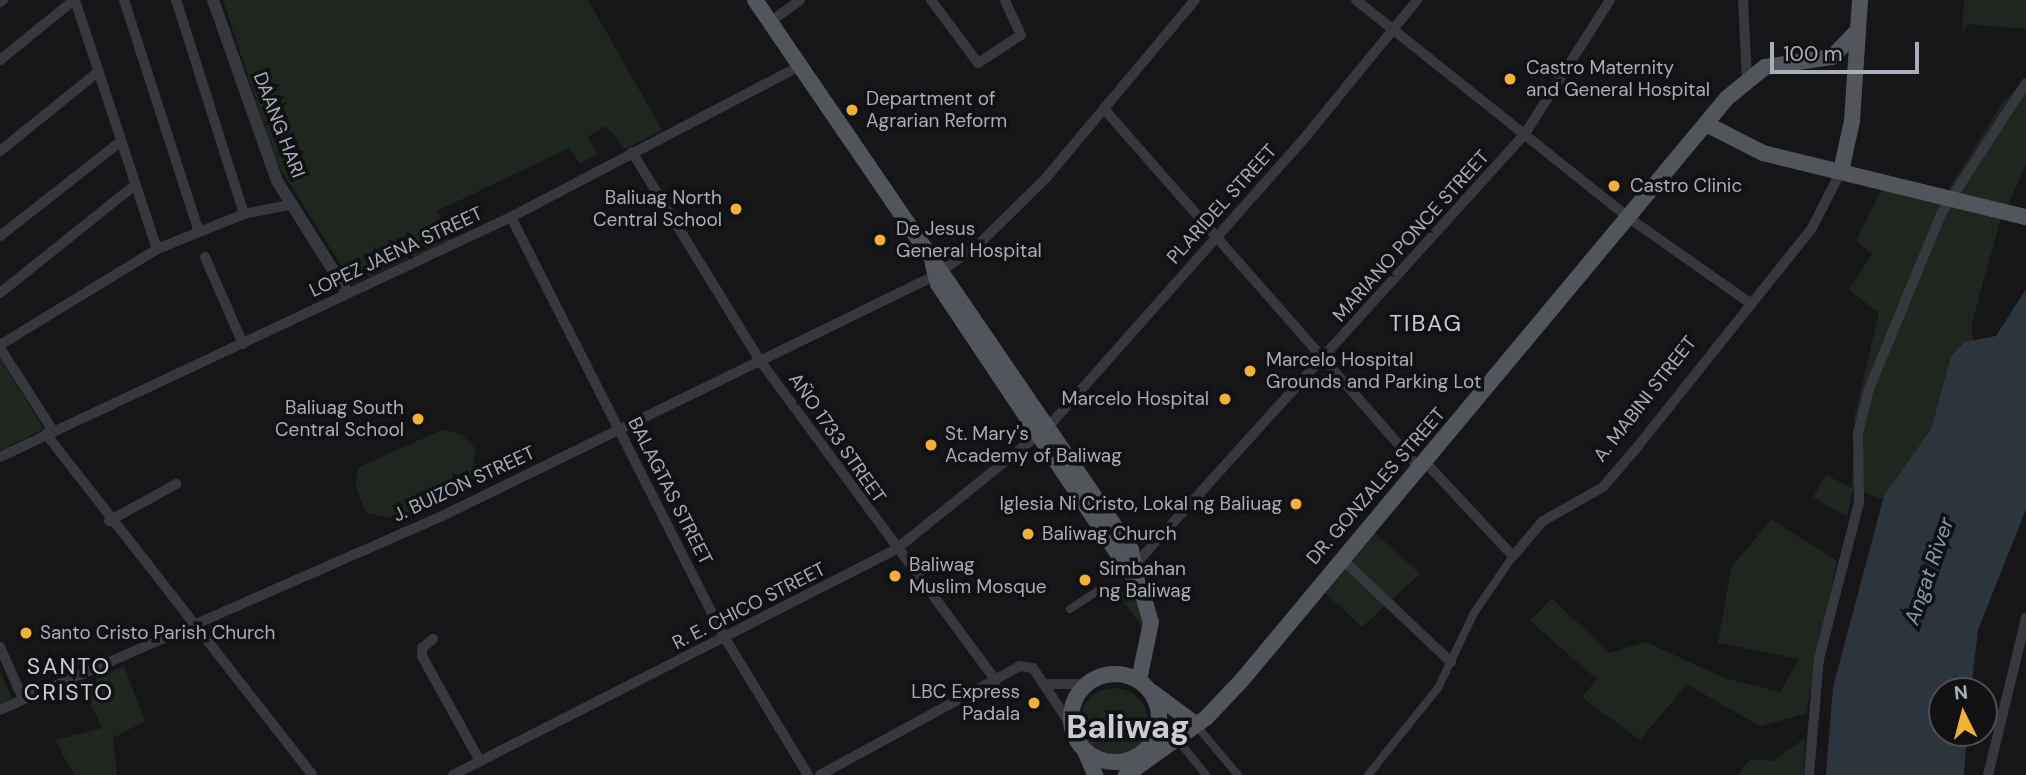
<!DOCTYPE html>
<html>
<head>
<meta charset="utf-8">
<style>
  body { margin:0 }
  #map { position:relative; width:2026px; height:775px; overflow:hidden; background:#161618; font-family:"DM Sans",sans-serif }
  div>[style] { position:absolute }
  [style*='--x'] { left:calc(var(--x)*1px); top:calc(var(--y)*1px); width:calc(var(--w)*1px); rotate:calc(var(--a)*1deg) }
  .green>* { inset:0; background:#1e261f }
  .round { border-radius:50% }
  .water>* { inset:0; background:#2c353c }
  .pedestrian>* { height:8px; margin:-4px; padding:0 4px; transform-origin:4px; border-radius:4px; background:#37383d }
  .minor>* { height:10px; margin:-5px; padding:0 5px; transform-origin:5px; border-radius:5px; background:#37383d }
  .tertiary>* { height:12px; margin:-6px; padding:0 6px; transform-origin:6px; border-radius:6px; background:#37383d }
  .primary>* { height:16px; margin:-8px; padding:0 8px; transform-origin:8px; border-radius:8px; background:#53555c }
  .primary>.ring { margin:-8px; padding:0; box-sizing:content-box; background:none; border:16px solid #53555c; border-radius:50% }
  .dots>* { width:19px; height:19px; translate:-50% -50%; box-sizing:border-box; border:4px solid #111113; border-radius:50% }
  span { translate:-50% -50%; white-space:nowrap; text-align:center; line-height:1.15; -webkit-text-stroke:7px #111113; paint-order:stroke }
  .poi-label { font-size:19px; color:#a8adb8 }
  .left { translate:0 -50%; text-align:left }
  .right { translate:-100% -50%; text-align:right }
  .street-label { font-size:19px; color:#a8adb8 }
  .water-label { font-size:21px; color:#7f9bb3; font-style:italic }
  .quarter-label { font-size:23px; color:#c9ccd4; letter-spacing:2px }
  .town-label { font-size:33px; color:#c9ccd4; font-weight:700 }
  .north { position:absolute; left:1928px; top:677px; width:70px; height:70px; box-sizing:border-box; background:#111113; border:2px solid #4d4f55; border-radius:50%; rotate:354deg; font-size:19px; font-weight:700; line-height:28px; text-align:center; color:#a8adb8 }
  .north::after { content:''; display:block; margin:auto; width:24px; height:32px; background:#f2b134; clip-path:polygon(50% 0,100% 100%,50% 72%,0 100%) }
  .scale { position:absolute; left:1770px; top:42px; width:149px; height:32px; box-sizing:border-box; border:4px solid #a8adb8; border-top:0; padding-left:9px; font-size:21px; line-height:24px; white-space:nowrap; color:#a8adb8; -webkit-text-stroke:5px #111113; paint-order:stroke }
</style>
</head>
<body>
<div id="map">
  <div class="green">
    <i style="clip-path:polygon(223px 0,588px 0,662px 130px,625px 149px,606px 126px,588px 137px,597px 155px,580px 163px,569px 148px,437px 211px,450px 240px,353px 284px,276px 162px)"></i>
    <i style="clip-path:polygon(1964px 0,2026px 0,2026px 29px,1968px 24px,1962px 33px)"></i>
    <i style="clip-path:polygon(2026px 79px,2026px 164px,2008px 205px,1948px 189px,2003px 102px)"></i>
    <i style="clip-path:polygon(1883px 187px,2001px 218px,1971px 326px,1974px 341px,1951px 356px,1931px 429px,1883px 499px,1853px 489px,1847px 517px,1813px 497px,1826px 475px,1852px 488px,1855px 414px,1879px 313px,1849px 290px,1872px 254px,1856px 241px)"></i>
    <i style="clip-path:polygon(0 358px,44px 429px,0 451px)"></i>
    <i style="clip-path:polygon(442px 430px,461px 434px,476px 449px,470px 487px,394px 519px,365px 512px,355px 485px,359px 467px)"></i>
    <i style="clip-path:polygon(1771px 519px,1837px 561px,1806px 714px,1759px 726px,1687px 684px,1640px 740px,1582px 697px,1597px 679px,1530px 621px,1552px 598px,1609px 653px,1646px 642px,1724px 678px,1780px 692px,1799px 659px,1718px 643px,1731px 568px)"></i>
    <i style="clip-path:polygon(1373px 531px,1420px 574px,1362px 627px,1323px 591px)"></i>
    <i style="clip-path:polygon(1126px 578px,1145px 617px,1143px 629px,1114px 588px)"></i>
    <i style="clip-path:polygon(124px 666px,145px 721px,113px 738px,117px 775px,74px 775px,55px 740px,102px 728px,82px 686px)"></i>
    <i style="clip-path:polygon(0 671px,13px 701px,0 707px)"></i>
    <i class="round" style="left:1080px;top:688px;width:68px;height:68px"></i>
    <i style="clip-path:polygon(1805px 738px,1803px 775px,1737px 775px,1750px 759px,1773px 761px)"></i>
  </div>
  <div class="water">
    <i style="clip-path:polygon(2026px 289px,2026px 509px,1978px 630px,1971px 691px,1942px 691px,1942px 733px,1967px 733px,1964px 775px,1826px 775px,1833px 687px,1884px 496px,1931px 429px,1951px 356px,1965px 342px,1996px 336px)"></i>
  </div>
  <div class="pedestrian">
    <i style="--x:1070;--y:609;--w:35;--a:-33"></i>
    <i style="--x:1195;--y:724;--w:67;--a:49.9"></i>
    <i style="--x:1177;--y:739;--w:46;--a:51.1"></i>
    <i style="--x:1368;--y:775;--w:112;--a:-51.2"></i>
    <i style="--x:1438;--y:688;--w:83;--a:-64.4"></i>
    <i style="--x:1474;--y:613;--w:69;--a:-55.6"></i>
  </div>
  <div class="minor">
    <i style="--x:75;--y:0;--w:262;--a:71.8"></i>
    <i style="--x:124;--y:0;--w:241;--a:72.1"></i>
    <i style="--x:931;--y:0;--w:79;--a:53.3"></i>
    <i style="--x:978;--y:63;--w:51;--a:-33.1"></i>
    <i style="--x:1021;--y:35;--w:38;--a:-115"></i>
    <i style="--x:1356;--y:0;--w:349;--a:38.6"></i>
    <i style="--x:1629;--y:218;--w:148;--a:35.1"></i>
    <i style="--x:1743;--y:0;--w:78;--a:87.1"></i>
    <i style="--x:0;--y:2;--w:4;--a:-34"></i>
    <i style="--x:770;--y:22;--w:37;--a:-36"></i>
    <i style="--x:0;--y:60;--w:95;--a:-39"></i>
    <i style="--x:1104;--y:109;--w:477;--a:48.7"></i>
    <i style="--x:0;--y:151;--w:126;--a:-38.9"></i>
    <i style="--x:632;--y:152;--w:241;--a:58.5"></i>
    <i style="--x:758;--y:358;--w:401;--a:53.6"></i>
    <i style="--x:244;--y:214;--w:50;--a:-11.5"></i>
    <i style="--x:511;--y:217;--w:472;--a:63.1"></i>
    <i style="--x:725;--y:638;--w:160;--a:58.8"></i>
    <i style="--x:0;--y:236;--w:154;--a:-38.1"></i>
    <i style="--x:205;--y:257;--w:95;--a:66.4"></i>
    <i style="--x:0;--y:293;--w:173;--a:-38.7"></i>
    <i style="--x:0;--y:345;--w:184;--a:-31.4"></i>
    <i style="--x:157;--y:249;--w:94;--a:-21.9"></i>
    <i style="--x:244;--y:214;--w:225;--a:-107.6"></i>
    <i style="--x:0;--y:348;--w:98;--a:57.4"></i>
    <i style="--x:46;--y:434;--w:432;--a:52"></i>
    <i style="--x:0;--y:457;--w:565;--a:-25.16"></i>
    <i style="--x:511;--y:217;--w:326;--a:-27.6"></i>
    <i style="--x:1424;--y:461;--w:130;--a:46.9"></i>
    <i style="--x:1513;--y:556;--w:46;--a:-49.4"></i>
    <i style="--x:1543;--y:521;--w:69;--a:-29.5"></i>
    <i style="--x:1603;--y:487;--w:48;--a:-49.3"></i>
    <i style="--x:1634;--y:451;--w:285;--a:-51.4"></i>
    <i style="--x:1812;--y:228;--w:64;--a:-63"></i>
    <i style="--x:109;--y:521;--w:77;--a:-28.9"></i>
    <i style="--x:1342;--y:559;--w:150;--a:43.4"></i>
    <i style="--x:1131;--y:569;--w:585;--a:-47.84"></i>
    <i style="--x:1524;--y:135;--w:160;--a:-57.5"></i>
    <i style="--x:433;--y:639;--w:14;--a:141"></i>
    <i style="--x:422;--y:648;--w:8;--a:90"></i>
    <i style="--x:422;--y:656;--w:120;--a:61.1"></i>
    <i style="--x:0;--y:647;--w:57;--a:66.1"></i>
    <i style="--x:1043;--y:684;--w:44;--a:0"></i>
    <i style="--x:0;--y:710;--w:480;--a:-23.7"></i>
    <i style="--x:440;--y:517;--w:552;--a:-26.01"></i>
    <i style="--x:936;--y:275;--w:52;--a:-35.5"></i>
    <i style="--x:978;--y:245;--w:95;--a:-44.6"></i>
    <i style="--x:1046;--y:178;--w:232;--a:-50.1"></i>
    <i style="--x:453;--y:775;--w:496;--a:-27"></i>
    <i style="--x:895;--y:550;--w:196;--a:-38.8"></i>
    <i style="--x:1048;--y:427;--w:390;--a:-48.4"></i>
    <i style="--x:1307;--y:135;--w:174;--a:-50.8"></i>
    <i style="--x:820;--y:775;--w:228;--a:-28.6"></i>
    <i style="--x:1020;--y:666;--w:13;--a:9"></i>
    <i style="--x:1033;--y:668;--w:71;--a:56.5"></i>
    <i style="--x:1809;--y:775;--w:116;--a:-85.1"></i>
    <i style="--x:1819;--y:659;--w:162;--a:-75.7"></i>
    <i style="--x:1859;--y:502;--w:69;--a:-90.8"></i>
    <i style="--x:1858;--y:433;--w:45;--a:-76"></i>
    <i style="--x:1869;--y:389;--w:189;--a:-67.6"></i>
    <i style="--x:1941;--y:214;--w:156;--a:-57"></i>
    <i style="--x:1988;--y:775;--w:162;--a:-76.4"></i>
  </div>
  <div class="tertiary">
    <i style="--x:213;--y:0;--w:192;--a:70.5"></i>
    <i style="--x:277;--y:181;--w:131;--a:57.8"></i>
  </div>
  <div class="primary">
    <i style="--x:755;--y:0;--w:666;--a:55.64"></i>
    <i style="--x:1131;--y:550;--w:33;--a:79"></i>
    <i style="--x:1708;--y:125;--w:62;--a:27"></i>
    <i style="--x:1763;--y:153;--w:271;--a:13.7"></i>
    <i style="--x:1841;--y:171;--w:51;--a:-77.6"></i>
    <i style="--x:1852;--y:121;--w:121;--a:-86.2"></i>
    <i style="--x:933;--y:265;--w:20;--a:75"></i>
    <i style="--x:938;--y:284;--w:366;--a:56.3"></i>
    <i style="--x:1141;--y:588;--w:35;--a:74"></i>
    <i style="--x:1151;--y:622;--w:59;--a:101.7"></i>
    <i class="ring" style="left:1071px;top:674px;width:72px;height:72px"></i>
    <i style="--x:1152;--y:692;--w:52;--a:36.4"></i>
    <i style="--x:1085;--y:751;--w:26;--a:67"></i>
    <i style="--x:1126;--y:775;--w:98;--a:-35.5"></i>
    <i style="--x:1206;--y:718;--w:52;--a:-46.5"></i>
    <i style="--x:1242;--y:680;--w:758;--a:-50.19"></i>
    <i style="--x:1727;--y:98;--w:49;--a:-39.2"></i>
    <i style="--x:1765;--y:67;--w:68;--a:-8.5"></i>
    <i style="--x:1832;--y:57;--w:35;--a:-46"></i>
  </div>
  <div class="dots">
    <i style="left:1510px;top:79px;background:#f2b134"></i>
    <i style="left:852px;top:110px;background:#f2b134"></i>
    <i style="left:1614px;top:186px;background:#f2b134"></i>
    <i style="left:736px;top:209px;background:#f2b134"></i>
    <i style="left:880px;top:240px;background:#f2b134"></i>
    <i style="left:1250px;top:371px;background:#f2b134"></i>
    <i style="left:1225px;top:399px;background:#f2b134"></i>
    <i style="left:418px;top:419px;background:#f2b134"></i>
    <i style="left:931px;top:445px;background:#f2b134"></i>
    <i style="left:1296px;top:504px;background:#f2b134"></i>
    <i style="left:1028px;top:534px;background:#f2b134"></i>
    <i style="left:895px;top:576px;background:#f2b134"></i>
    <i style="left:1085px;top:580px;background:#f2b134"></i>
    <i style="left:26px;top:633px;background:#f2b134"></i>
    <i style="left:1034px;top:703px;background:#f2b134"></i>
  </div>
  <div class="poi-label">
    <span class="left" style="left:1526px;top:79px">Castro Maternity<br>and General Hospital</span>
    <span class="left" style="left:866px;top:110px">Department of<br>Agrarian Reform</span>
    <span class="left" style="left:1630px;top:186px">Castro Clinic</span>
    <span class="right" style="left:722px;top:209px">Baliuag North<br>Central School</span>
    <span class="left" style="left:896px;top:240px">De Jesus<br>General Hospital</span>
    <span class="left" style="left:1266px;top:371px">Marcelo Hospital<br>Grounds and Parking Lot</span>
    <span class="right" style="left:1209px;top:399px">Marcelo Hospital</span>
    <span class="right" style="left:404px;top:419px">Baliuag South<br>Central School</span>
    <span class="left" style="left:945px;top:445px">St. Mary's<br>Academy of Baliwag</span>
    <span class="right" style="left:1282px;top:504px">Iglesia Ni Cristo, Lokal ng Baliuag</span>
    <span class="left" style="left:1042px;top:534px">Baliwag Church</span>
    <span class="left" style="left:909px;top:576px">Baliwag<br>Muslim Mosque</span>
    <span class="left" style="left:1099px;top:580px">Simbahan<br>ng Baliwag</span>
    <span class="left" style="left:40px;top:633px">Santo Cristo Parish Church</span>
    <span class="right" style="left:1020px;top:703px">LBC Express<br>Padala</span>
  </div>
  <div class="street-label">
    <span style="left:279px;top:125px;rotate:69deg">DAANG HARI</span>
    <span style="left:1222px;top:204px;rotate:-48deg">PLARIDEL STREET</span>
    <span style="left:1411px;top:236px;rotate:-48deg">MARIANO PONCE STREET</span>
    <span style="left:396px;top:252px;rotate:-25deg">LOPEZ JAENA STREET</span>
    <span style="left:1645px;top:399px;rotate:-52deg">A. MABINI STREET</span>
    <span style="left:837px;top:438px;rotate:55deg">AÑO 1733 STREET</span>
    <span style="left:464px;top:484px;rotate:-25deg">J. BUIZON STREET</span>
    <span style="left:1376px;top:486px;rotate:-49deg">DR. GONZALES STREET</span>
    <span style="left:670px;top:491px;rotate:63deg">BALAGTAS STREET</span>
    <span style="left:749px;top:606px;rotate:-27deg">R. E. CHICO STREET</span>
  </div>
  <div class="water-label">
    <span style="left:1929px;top:571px;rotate:-71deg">Angat River</span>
  </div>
  <div class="quarter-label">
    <span style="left:1426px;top:323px">TIBAG</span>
    <span style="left:69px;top:679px">SANTO<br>CRISTO</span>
  </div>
  <div class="town-label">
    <span style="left:1128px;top:727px">Baliwag</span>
  </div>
  <div class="north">N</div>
  <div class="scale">100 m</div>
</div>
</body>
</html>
